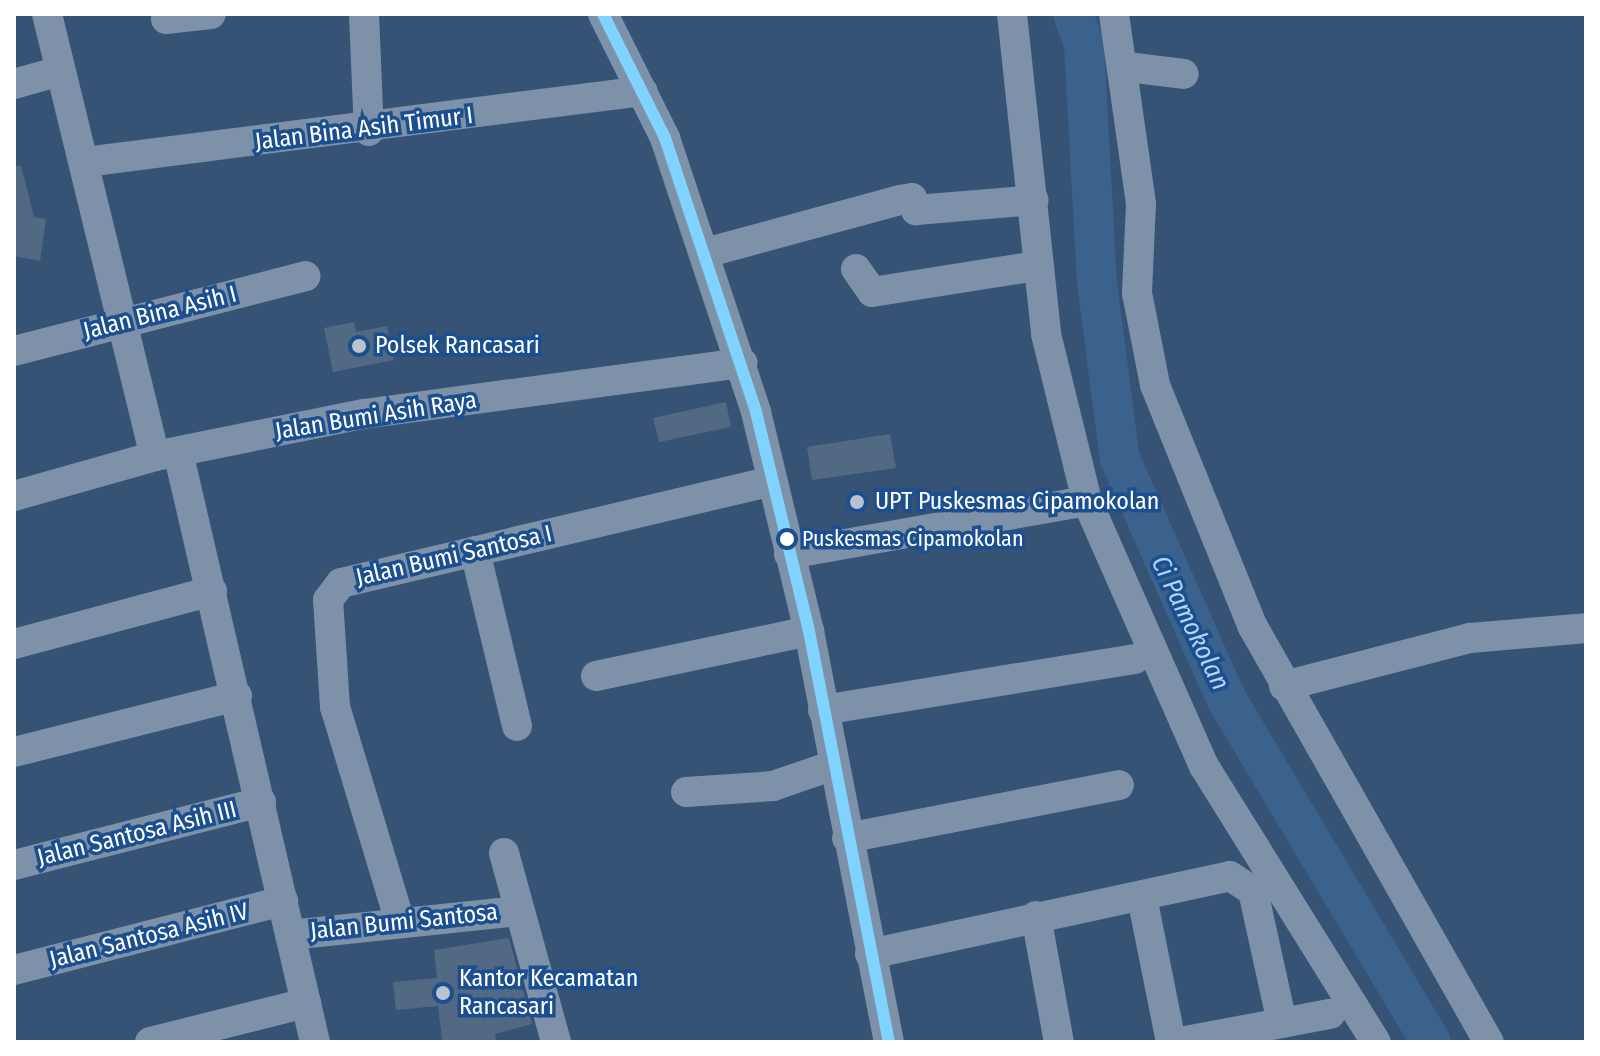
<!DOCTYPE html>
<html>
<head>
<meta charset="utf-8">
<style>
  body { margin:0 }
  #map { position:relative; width:1600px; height:1056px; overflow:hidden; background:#365274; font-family:"Fira Sans Condensed",sans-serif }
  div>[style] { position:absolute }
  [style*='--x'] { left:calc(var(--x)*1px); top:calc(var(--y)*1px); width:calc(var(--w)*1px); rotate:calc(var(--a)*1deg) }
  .river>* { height:40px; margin:-20px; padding:0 20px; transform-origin:20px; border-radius:20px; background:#3b618d }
  .building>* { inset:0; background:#526984 }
  .minor>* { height:30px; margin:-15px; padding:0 15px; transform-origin:15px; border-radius:15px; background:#7d92a8 }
  .bus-1>* { height:12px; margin:-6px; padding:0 6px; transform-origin:6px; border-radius:6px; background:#80d2ff }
  .dots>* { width:22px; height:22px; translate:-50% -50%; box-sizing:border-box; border:4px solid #1b4f8f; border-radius:50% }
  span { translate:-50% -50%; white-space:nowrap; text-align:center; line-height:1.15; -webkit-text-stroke:7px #1b4f8f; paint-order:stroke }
  .bus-label { font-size:22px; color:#fff }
  .left { translate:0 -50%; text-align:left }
  .street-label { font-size:24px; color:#fff }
  .poi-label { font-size:24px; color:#fff }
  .water-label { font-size:26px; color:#b5d3f5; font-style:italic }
  .frame { position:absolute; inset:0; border:16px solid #fff; pointer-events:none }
</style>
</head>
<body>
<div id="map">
  <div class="river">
    <i style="--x:1073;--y:14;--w:32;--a:70"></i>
    <i style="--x:1084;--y:44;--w:239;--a:86.9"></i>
    <i style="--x:1097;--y:283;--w:177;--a:82.6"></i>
    <i style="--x:1120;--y:459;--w:264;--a:66.1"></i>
    <i style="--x:1227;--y:700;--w:398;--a:59.2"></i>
  </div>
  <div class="building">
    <i style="clip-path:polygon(14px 166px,21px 166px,34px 217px,46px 219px,40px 261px,14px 256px)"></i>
    <i style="clip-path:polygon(354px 322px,356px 332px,387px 326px,394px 360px,333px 372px,324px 328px)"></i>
    <i style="clip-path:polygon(726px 402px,731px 427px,659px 442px,653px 418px)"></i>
    <i style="clip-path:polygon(890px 434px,896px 468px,812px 480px,807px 447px)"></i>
    <i style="clip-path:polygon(509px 938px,532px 1024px,495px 1034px,496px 1042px,442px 1040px,438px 1006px,396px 1010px,393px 982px,437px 978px,434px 950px)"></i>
  </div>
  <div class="minor">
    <i style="--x:47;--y:14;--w:455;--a:76.3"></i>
    <i style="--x:364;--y:14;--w:117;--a:87.6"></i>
    <i style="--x:603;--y:14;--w:139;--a:63.4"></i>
    <i style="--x:665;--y:138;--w:289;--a:71.6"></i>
    <i style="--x:756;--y:412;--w:225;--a:76.4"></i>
    <i style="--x:809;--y:631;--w:419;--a:79"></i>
    <i style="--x:1012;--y:14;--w:322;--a:83.9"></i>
    <i style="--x:1046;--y:334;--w:172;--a:76.2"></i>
    <i style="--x:1087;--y:501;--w:290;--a:66.2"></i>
    <i style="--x:1204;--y:766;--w:325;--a:58.1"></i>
    <i style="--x:1114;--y:14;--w:192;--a:81.9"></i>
    <i style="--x:1141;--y:204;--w:89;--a:92.6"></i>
    <i style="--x:1137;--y:293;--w:94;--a:78.9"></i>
    <i style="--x:1155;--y:385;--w:261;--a:68"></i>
    <i style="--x:1253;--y:627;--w:477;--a:60.4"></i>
    <i style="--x:166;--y:19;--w:45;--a:-6.3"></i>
    <i style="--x:1127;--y:67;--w:57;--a:7"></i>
    <i style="--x:14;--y:84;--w:48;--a:-15.8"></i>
    <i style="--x:85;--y:162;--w:562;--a:-7.25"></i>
    <i style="--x:705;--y:253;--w:202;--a:-15.2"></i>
    <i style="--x:900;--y:200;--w:12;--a:-9"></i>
    <i style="--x:912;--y:198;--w:13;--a:72"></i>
    <i style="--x:916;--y:210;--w:118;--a:-4.8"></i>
    <i style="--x:856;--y:269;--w:28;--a:55"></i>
    <i style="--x:872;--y:292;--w:167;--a:-9"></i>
    <i style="--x:14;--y:351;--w:301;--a:-14.4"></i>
    <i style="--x:178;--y:452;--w:606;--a:76.93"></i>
    <i style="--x:14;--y:496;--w:147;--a:-15.8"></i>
    <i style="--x:155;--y:456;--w:213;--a:-11.4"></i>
    <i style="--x:364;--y:414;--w:382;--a:-7.7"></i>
    <i style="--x:475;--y:551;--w:180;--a:76.5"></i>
    <i style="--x:789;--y:554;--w:303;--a:-10.1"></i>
    <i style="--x:14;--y:644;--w:205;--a:-15"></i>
    <i style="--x:596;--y:676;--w:218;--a:-11.9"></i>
    <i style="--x:1284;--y:686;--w:192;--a:-14.5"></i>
    <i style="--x:1470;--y:638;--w:116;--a:-4.9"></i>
    <i style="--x:823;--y:710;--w:316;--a:-9.3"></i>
    <i style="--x:14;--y:752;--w:230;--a:-14.1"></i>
    <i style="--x:686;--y:792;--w:87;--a:-3.9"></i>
    <i style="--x:773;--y:786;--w:65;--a:-19"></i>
    <i style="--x:847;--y:838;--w:277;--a:-11"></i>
    <i style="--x:504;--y:853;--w:196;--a:74.6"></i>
    <i style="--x:14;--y:865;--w:255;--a:-14.3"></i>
    <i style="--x:1142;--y:897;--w:148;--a:78.7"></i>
    <i style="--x:1036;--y:916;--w:128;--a:79.7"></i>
    <i style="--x:400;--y:922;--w:225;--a:-106.8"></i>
    <i style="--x:335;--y:707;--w:107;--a:-93.7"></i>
    <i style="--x:328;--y:600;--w:21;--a:-53"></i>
    <i style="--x:341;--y:583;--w:442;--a:-13.3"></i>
    <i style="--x:290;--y:935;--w:229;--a:-6"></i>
    <i style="--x:870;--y:954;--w:368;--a:-12.2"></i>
    <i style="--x:1230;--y:876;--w:27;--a:33"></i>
    <i style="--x:1253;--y:891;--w:135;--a:77.6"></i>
    <i style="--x:14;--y:970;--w:278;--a:-14.4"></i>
    <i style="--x:150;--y:1042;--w:161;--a:-14"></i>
    <i style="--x:1180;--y:1042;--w:153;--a:-10.6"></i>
  </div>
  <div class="bus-1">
    <i style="--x:603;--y:14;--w:139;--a:63.4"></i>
    <i style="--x:665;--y:138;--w:289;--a:71.6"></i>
    <i style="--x:756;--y:412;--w:225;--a:76.4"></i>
    <i style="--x:809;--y:631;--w:419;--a:79"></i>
  </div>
  <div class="dots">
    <i style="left:359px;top:346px;background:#b9c2ce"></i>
    <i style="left:857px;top:502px;background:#b9c2ce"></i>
    <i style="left:787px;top:539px;background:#fff"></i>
    <i style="left:443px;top:993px;background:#b9c2ce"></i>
  </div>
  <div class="bus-label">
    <span class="left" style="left:802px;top:539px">Puskesmas Cipamokolan</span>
  </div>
  <div class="street-label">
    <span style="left:364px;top:129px;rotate:-7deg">Jalan Bina Asih Timur I</span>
    <span style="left:160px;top:313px;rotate:-14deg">Jalan Bina Asih I</span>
    <span style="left:376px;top:416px;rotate:-9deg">Jalan Bumi Asih Raya</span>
    <span style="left:454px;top:556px;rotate:-13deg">Jalan Bumi Santosa I</span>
    <span style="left:137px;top:834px;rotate:-14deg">Jalan Santosa Asih III</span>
    <span style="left:404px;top:922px;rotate:-6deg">Jalan Bumi Santosa</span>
    <span style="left:149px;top:936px;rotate:-14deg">Jalan Santosa Asih IV</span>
  </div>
  <div class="poi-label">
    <span class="left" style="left:375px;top:346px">Polsek Rancasari</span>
    <span class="left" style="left:875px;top:502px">UPT Puskesmas Cipamokolan</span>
    <span class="left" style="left:459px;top:993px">Kantor Kecamatan<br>Rancasari</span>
  </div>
  <div class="water-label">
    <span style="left:1190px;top:623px;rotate:64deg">Ci Pamokolan</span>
  </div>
  <div class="frame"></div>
</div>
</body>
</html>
